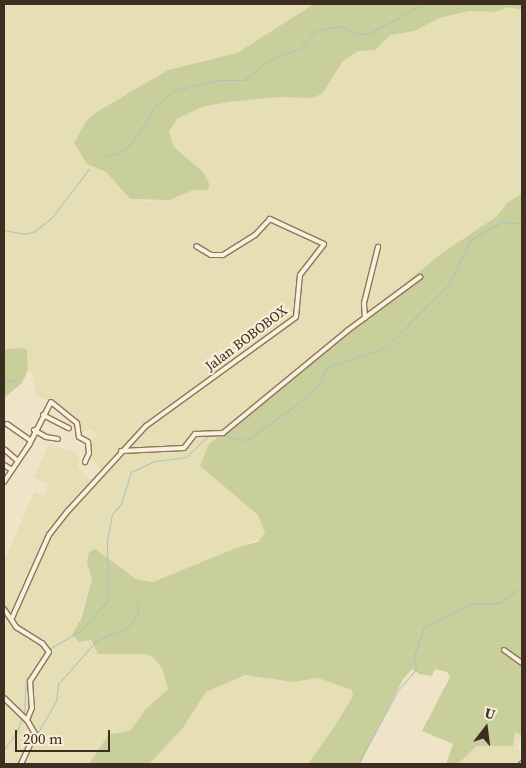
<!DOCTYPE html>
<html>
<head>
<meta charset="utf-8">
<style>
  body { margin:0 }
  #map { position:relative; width:526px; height:768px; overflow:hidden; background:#f0e4c8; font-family:"Source Serif 4",serif }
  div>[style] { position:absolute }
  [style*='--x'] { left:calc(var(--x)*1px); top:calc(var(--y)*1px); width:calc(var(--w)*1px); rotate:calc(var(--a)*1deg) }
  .farmland>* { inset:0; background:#e6deb5 }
  .green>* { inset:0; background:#c9cf9b }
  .stream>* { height:1px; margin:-0.5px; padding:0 0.5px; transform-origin:0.5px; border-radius:0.5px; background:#a9c4bc }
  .roads { filter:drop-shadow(1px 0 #8d765c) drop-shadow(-1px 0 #8d765c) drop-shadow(0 1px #8d765c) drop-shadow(0 -1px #8d765c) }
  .minor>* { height:4px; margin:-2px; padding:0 2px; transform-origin:2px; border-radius:2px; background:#faf1dc }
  span { translate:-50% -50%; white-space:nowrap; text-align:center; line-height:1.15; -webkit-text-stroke:4.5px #f7eed8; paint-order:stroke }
  .street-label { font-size:14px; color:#3d2e20 }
  .frame { position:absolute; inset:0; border:5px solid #3d2e20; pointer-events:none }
  .north { position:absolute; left:461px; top:703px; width:50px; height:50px; -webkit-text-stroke:4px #f7eed8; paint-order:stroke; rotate:15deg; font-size:14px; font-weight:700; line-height:20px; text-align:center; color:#3d2e20 }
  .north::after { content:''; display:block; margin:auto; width:18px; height:22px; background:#3d2e20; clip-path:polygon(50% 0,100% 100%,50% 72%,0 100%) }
  .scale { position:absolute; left:15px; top:730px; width:95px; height:22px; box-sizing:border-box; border:2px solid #3d2e20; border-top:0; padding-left:6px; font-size:15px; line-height:18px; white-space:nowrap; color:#3d2e20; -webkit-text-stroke:4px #f7eed8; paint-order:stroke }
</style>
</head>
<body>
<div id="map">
  <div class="farmland">
    <i style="clip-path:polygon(4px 4px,316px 4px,237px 53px,168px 70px,86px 121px,74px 143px,83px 158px,106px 173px,130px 199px,148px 201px,176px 198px,193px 190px,200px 170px,174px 147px,169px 132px,177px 119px,202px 107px,228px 102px,279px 97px,312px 98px,322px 94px,343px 61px,358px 51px,383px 44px,391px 34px,415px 31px,439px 18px,469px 11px,494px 12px,508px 7px,522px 10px,522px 193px,507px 203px,497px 216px,438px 256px,302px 371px,223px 433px,200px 466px,258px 515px,265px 533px,263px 538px,153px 582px,136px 579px,115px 564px,87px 563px,92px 579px,79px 621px,98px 654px,144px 654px,153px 657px,162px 668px,168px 689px,145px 710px,130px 731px,109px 734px,89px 764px,4px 764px,4px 561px,34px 492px,45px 496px,47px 484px,34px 477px,49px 444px,76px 452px,80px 458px,78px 467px,90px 480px,104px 473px,90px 456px,90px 443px,97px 434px,90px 429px,83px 432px,75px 418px,46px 399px,36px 396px,33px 375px,28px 370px,28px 355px,19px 348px,4px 350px)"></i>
    <i style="clip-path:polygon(252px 675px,282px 681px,318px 678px,353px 690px,353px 696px,336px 724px,308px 764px,149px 764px,177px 734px,206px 692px,240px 676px)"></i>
    <i style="clip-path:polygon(515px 732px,522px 735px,517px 749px,522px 754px,515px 764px,458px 764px,473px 746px,513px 746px)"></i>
  </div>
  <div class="green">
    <i style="clip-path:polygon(314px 4px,522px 4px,522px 10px,508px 7px,495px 12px,469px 11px,439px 18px,415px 31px,391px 35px,375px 50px,358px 51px,343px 61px,322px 94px,312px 98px,279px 97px,228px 102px,202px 107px,177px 119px,169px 132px,174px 147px,203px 172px,210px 185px,207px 190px,193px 190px,170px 200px,130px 199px,106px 172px,87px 164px,74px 143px,86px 121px,95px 113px,168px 70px,237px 53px)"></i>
    <i style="clip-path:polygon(522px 193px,522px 735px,515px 732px,513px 746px,476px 746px,458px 764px,446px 764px,453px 744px,422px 731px,450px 677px,447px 672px,435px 669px,432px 676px,419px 674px,412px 669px,403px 679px,360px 764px,308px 764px,336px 724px,353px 696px,352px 690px,318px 678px,293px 682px,245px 675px,206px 692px,182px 729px,149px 764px,89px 764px,109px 734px,130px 731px,145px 710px,168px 689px,162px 668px,153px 657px,144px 654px,98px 654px,91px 640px,79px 642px,72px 634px,81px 619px,92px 579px,87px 563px,89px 552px,95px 549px,136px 579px,153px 582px,239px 547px,258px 542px,265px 533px,258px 515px,200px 466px,209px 444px,302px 371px,438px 256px,497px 216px,507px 203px)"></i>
    <i style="clip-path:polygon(19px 348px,27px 349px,28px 370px,22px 383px,4px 398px,4px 350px)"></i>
  </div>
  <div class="stream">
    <i style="--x:106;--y:156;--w:13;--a:-13"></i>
    <i style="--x:119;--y:153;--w:16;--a:-38"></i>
    <i style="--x:132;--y:143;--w:45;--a:-57.7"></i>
    <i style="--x:156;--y:105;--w:22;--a:-39"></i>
    <i style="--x:173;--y:91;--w:46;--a:-13.7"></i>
    <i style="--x:218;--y:80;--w:26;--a:0"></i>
    <i style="--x:244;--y:80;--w:31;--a:-38"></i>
    <i style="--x:268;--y:61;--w:35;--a:-22"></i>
    <i style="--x:300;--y:48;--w:24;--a:-48"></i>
    <i style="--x:316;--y:30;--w:24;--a:-9"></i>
    <i style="--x:340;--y:26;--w:21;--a:23"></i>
    <i style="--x:359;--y:34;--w:9;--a:0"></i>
    <i style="--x:368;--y:34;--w:63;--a:-28.6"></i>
    <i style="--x:4;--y:230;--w:20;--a:11"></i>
    <i style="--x:24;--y:234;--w:11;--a:-15"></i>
    <i style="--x:35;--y:231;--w:22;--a:-39"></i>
    <i style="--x:52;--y:217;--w:61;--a:-52.4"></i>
    <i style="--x:4;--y:380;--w:12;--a:5"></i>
    <i style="--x:222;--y:435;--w:18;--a:16"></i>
    <i style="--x:239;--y:440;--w:9;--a:-6"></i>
    <i style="--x:248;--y:439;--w:57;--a:-35.1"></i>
    <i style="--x:295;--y:406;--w:30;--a:-42"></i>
    <i style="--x:317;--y:386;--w:21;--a:-62"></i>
    <i style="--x:327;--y:367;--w:60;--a:-18.4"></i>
    <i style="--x:384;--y:348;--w:91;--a:-44.6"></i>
    <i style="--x:449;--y:284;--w:49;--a:-64.5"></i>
    <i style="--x:470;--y:240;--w:36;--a:-30"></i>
    <i style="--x:501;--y:222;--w:21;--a:3"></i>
    <i style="--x:49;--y:649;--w:34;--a:-30"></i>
    <i style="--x:79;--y:632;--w:43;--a:-47.8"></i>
    <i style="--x:108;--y:600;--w:60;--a:-91"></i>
    <i style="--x:107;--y:540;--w:26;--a:-79"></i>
    <i style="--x:112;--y:514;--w:13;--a:-48"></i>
    <i style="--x:121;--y:504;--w:34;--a:-73"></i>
    <i style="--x:131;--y:472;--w:26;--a:-25"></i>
    <i style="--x:155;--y:461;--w:31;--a:-7"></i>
    <i style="--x:186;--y:457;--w:32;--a:-44"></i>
    <i style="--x:37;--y:734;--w:38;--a:-60"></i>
    <i style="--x:56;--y:701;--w:17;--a:-83"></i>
    <i style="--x:58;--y:684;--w:57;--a:-48.5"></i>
    <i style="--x:96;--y:641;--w:35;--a:-24"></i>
    <i style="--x:128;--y:627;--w:16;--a:-52"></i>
    <i style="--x:138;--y:614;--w:13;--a:-94"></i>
    <i style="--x:4;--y:749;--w:20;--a:-53"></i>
    <i style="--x:16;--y:733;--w:21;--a:-67"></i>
    <i style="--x:24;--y:714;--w:34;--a:-87"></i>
    <i style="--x:26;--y:680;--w:34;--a:-54"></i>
    <i style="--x:16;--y:764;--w:16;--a:-55"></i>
    <i style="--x:358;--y:764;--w:84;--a:-61.6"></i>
    <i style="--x:398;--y:690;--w:28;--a:-49"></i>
    <i style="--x:416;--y:669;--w:13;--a:-99"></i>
    <i style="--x:414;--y:656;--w:31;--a:-71"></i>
    <i style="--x:424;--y:627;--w:52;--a:-26.1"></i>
    <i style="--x:471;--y:604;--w:29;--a:-2"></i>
    <i style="--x:500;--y:603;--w:24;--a:-38"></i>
  </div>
  <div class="roads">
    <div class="minor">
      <i style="--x:365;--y:318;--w:15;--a:-94"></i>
      <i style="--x:364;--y:303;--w:58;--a:-76"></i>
      <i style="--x:43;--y:415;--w:29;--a:27"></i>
      <i style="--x:7;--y:424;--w:29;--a:35"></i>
      <i style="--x:34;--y:430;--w:14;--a:30"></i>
      <i style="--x:46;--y:437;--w:12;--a:9"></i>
      <i style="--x:4;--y:449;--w:18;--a:41"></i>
      <i style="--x:121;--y:451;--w:63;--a:-2.7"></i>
      <i style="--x:184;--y:448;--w:18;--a:-52"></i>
      <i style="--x:195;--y:434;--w:28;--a:-2"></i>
      <i style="--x:223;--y:433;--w:161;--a:-39.4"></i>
      <i style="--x:347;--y:331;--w:91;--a:-36.5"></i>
      <i style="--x:4;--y:465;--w:9;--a:32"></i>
      <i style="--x:4;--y:482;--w:45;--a:-56"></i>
      <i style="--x:29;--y:445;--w:48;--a:-62.9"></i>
      <i style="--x:51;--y:402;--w:33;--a:39"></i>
      <i style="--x:77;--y:423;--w:14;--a:82"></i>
      <i style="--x:79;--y:437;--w:10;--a:29"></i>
      <i style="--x:88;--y:442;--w:11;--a:85"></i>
      <i style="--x:89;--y:453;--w:10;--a:114"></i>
      <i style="--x:4;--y:609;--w:22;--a:56"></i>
      <i style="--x:16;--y:627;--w:31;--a:32"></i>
      <i style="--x:42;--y:643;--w:11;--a:52"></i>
      <i style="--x:49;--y:652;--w:35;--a:123"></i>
      <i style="--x:30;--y:681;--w:27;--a:86"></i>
      <i style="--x:32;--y:708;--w:13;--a:113"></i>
      <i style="--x:12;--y:618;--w:91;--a:-66"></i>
      <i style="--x:49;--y:535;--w:31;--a:-52"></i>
      <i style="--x:68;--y:511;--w:115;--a:-47.5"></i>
      <i style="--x:146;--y:426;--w:185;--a:-36"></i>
      <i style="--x:296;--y:317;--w:42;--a:-84.6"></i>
      <i style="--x:300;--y:275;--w:39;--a:-52"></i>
      <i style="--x:324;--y:244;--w:60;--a:-155.2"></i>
      <i style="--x:270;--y:219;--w:22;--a:133"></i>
      <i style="--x:255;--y:235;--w:38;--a:148"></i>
      <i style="--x:223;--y:255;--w:12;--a:180"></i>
      <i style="--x:211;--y:255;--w:17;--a:-149"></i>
      <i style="--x:504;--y:650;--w:22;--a:36"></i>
      <i style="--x:4;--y:698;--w:32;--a:44"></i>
      <i style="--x:27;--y:720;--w:16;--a:60"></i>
      <i style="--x:35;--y:734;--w:33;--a:115"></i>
      <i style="--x:521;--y:764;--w:1;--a:-45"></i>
    </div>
  </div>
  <div class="street-label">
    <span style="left:246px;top:338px;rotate:-37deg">Jalan BOBOBOX</span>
  </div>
  <div class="frame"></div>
  <div class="north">U</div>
  <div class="scale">200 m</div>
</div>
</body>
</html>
